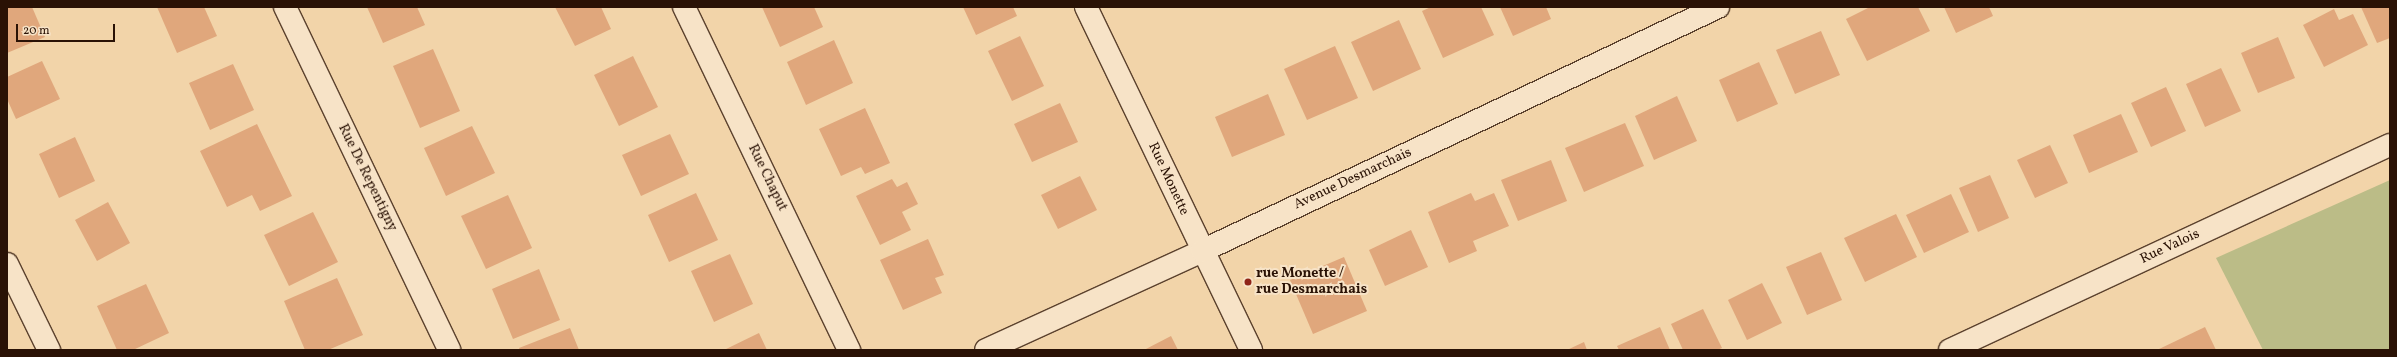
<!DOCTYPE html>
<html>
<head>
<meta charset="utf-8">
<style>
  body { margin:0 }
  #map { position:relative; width:2397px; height:357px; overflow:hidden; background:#f2d4a9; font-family:Vollkorn,serif }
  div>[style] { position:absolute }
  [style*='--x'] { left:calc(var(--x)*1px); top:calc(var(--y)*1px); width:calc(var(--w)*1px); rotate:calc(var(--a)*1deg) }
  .green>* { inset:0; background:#bbbc87 }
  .building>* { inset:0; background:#e0a77c }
  .roads { filter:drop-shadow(1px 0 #5c422e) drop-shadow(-1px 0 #5c422e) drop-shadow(0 1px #5c422e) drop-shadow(0 -1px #5c422e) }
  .minor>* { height:22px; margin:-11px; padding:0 11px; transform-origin:11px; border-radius:11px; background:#f7e3c7 }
  .tertiary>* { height:22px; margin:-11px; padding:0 11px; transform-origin:11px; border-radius:11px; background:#f7e3c7 }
  .dots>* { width:11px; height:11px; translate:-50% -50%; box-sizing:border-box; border:2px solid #f7e3c7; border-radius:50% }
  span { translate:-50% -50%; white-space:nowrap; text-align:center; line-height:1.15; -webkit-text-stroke:4px #f7e3c7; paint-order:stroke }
  .street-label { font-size:14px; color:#2a1205 }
  .poi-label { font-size:14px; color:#2a1205; font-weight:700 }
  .left { translate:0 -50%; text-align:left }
  .frame { position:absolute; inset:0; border:8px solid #2a1205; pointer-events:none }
  .scale { position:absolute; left:16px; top:24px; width:99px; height:18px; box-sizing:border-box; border:2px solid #2a1205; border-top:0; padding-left:5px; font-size:12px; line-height:14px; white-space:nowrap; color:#2a1205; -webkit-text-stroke:3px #f7e3c7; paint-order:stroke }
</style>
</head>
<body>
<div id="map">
  <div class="green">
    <i style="clip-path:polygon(2390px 180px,2390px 350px,2263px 350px,2216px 258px)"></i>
  </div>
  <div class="building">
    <i style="clip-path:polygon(7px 7px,32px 7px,45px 37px,7px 53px)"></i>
    <i style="clip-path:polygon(157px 7px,204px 7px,217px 36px,177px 53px)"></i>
    <i style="clip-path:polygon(367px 7px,417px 7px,425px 25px,383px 43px)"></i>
    <i style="clip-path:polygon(555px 7px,601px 7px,611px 29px,575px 46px)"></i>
    <i style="clip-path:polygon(762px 7px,814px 7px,823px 27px,780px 47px)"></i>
    <i style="clip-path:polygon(963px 7px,1013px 7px,1017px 16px,976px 35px)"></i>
    <i style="clip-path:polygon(1431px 7px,1481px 7px,1494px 35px,1443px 58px,1422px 11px)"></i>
    <i style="clip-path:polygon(1500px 7px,1546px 7px,1551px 19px,1513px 36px)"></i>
    <i style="clip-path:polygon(1870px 7px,1918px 7px,1930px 31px,1867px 61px,1846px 19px)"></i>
    <i style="clip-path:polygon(1944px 7px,1989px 7px,1993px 16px,1956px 33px)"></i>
    <i style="clip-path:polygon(2361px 7px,2390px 7px,2390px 38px,2377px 43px)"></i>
    <i style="clip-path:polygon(2334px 9px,2339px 20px,2353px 14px,2368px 45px,2324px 67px,2303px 25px)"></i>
    <i style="clip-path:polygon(1399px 20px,1421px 69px,1373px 91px,1351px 42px)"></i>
    <i style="clip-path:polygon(1821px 31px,1840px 75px,1795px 94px,1776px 50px)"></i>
    <i style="clip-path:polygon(1020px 36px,1044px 86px,1012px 101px,988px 51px)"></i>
    <i style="clip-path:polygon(2278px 37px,2295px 78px,2258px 93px,2241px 53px)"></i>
    <i style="clip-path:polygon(834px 40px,853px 83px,806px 105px,787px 62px)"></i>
    <i style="clip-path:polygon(1335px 46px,1358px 98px,1307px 120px,1284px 69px)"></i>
    <i style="clip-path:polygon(433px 49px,460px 111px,420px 128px,393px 66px)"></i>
    <i style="clip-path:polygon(633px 56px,658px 107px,619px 126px,594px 75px)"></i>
    <i style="clip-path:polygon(42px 61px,60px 99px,16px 119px,7px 99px,7px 77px)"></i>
    <i style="clip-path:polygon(1759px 62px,1778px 104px,1737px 122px,1719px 80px)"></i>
    <i style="clip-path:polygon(233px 64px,254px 110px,210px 130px,189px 83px)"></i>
    <i style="clip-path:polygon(2221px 68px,2241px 111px,2205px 127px,2186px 84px)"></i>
    <i style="clip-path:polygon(2166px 87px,2186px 131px,2151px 147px,2131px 103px)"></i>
    <i style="clip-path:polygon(1268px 94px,1285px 135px,1232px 157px,1215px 117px)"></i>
    <i style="clip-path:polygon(1677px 96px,1697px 141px,1654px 160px,1635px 116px)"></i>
    <i style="clip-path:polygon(1060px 103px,1078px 142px,1032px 162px,1014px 124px)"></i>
    <i style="clip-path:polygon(865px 108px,890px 163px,865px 174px,861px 167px,841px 176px,819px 129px)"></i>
    <i style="clip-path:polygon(2121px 114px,2138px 152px,2089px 173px,2073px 135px)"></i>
    <i style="clip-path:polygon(1625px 123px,1644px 166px,1584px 192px,1565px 148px)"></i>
    <i style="clip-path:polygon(257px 124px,292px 196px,260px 211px,252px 195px,227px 207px,200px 151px)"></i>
    <i style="clip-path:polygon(472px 126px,495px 173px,446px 196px,424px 148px)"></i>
    <i style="clip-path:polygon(670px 134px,689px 174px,641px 196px,622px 155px)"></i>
    <i style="clip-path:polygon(75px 137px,95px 181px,59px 198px,39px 154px)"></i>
    <i style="clip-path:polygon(2050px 145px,2068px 183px,2035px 198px,2017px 160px)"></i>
    <i style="clip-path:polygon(1551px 160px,1567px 201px,1518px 221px,1501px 180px)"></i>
    <i style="clip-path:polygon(1990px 175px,2009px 218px,1978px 232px,1959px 188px)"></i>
    <i style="clip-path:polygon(1080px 176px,1097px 210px,1058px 229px,1041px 195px)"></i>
    <i style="clip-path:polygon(892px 179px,897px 187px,907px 182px,918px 204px,902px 212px,911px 230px,880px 245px,856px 196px)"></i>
    <i style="clip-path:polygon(696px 193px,718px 240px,669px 262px,648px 215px)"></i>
    <i style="clip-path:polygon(1471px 193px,1475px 201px,1494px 193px,1509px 226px,1473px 241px,1477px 251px,1449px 263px,1428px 212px)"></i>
    <i style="clip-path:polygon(1951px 194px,1969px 232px,1924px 253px,1906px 215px)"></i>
    <i style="clip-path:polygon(508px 195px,532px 248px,486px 269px,461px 216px)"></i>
    <i style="clip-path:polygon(108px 202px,130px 243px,97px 261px,75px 220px)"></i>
    <i style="clip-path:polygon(313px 212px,338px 262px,289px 286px,264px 235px)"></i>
    <i style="clip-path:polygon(1896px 214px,1917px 257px,1865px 282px,1844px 238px)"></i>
    <i style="clip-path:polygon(1411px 230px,1428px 267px,1385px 286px,1369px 250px)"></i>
    <i style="clip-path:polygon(928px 239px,944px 275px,935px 278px,942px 293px,903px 310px,880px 260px)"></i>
    <i style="clip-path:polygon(1821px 252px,1842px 300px,1807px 315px,1786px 267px)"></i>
    <i style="clip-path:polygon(730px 254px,753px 304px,714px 322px,691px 271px)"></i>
    <i style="clip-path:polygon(1344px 257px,1367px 311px,1313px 334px,1290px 280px)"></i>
    <i style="clip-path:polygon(539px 269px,560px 320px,513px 339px,492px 289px)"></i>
    <i style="clip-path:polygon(337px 278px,363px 335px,328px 350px,305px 350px,284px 301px)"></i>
    <i style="clip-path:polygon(1762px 283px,1782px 323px,1747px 340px,1728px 300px)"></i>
    <i style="clip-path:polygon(146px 284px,169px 333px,133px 350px,117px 350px,97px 306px)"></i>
    <i style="clip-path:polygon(1703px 309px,1722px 348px,1717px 350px,1683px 350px,1671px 324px)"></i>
    <i style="clip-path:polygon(1660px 327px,1670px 350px,1619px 350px,1617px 346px)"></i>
    <i style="clip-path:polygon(2205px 327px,2216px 350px,2157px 350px)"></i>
    <i style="clip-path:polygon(570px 328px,579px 350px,520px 350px,519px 348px)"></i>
    <i style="clip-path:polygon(759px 333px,767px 350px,724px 350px)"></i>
    <i style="clip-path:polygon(1171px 336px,1178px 350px,1144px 350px)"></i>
    <i style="clip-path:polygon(1584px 342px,1587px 350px,1567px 350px)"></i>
  </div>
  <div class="roads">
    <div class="minor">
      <i style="--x:285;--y:7;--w:380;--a:64.4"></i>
      <i style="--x:684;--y:7;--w:381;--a:64.3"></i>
      <i style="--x:1086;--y:7;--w:381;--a:64.3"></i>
      <i style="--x:7;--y:264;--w:96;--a:64"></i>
      <i style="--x:986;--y:350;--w:238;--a:-24.6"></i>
      <i style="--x:1202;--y:251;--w:571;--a:-25.31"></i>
    </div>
    <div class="tertiary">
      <i style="--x:1950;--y:350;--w:485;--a:-25"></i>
    </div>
  </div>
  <div class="dots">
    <i style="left:1248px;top:282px;background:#8f2418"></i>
  </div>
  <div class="street-label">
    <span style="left:367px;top:178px;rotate:64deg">Rue De Repentigny</span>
    <span style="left:767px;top:178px;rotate:64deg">Rue Chaput</span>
    <span style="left:1168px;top:179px;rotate:65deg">Rue Monette</span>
    <span style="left:1353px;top:179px;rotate:-25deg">Avenue Desmarchais</span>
    <span style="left:2170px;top:247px;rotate:-25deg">Rue Valois</span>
  </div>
  <div class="poi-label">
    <span class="left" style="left:1256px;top:282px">rue Monette /<br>rue Desmarchais</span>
  </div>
  <div class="frame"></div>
  <div class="scale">20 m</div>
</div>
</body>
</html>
